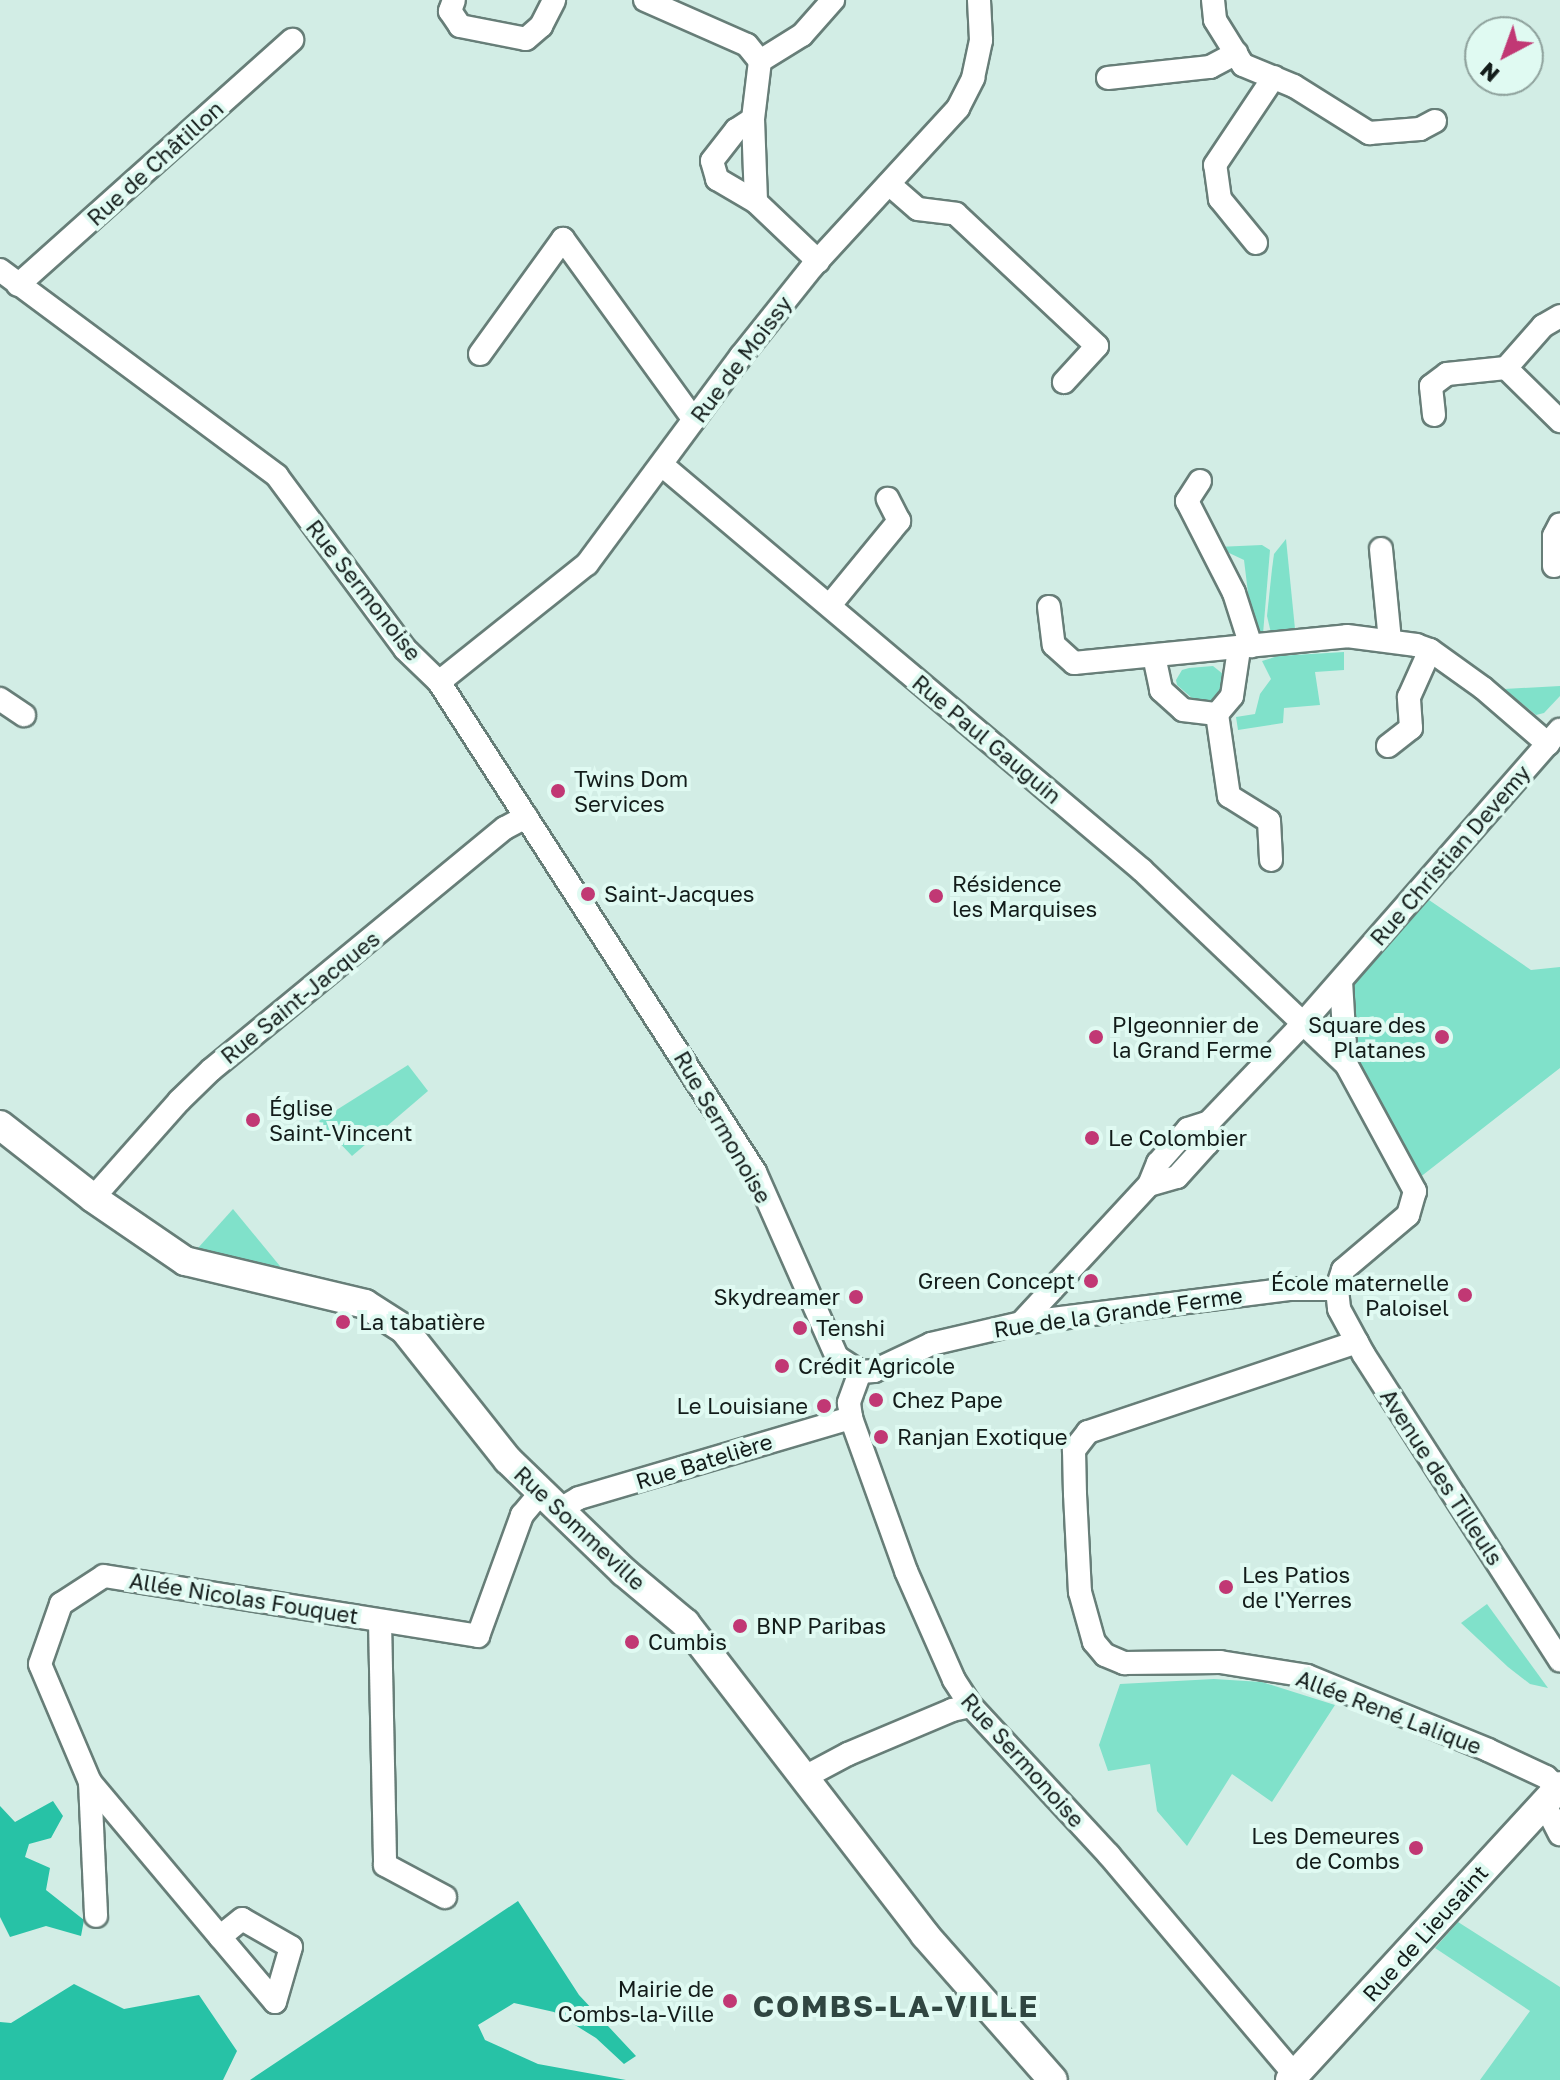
<!DOCTYPE html>
<html>
<head>
<meta charset="utf-8">
<style>
  body { margin:0 }
  #map { position:relative; width:1560px; height:2080px; overflow:hidden; background:#d2ede5; font-family:"Golos Text",sans-serif }
  div>[style] { position:absolute }
  [style*='--x'] { left:calc(var(--x)*1px); top:calc(var(--y)*1px); width:calc(var(--w)*1px); rotate:calc(var(--a)*1deg) }
  .green>* { inset:0; background:#80e1ca }
  .forest>* { inset:0; background:#27c2a6 }
  .roads { filter:drop-shadow(2px 0 #677e78) drop-shadow(-2px 0 #677e78) drop-shadow(0 2px #677e78) drop-shadow(0 -2px #677e78) }
  .minor>* { height:22px; margin:-11px; padding:0 11px; transform-origin:11px; border-radius:11px; background:#fff }
  .major>* { height:28px; margin:-14px; padding:0 14px; transform-origin:14px; border-radius:14px; background:#fff }
  .dots>* { width:22px; height:22px; translate:-50% -50%; box-sizing:border-box; border:4px solid #e0faf2; border-radius:50% }
  span { translate:-50% -50%; white-space:nowrap; text-align:center; line-height:1.15; -webkit-text-stroke:8px #e0faf2; paint-order:stroke }
  .street-label { font-size:22px; color:#131c1a }
  .poi-label { font-size:22px; color:#131c1a }
  .left { translate:0 -50%; text-align:left }
  .right { translate:-100% -50%; text-align:right }
  .district-label { font-size:30px; color:#304641; font-weight:700; letter-spacing:2px }
  .north { position:absolute; left:1464px; top:16px; width:80px; height:80px; box-sizing:border-box; background:#e0faf2; border:2px solid #8ea19c; border-radius:50%; rotate:221deg; font-size:22px; font-weight:700; line-height:32px; text-align:center; color:#131c1a }
  .north::after { content:''; display:block; margin:auto; width:28px; height:36px; background:#c13874; clip-path:polygon(50% 0,100% 100%,50% 72%,0 100%) }
</style>
</head>
<body>
<div id="map">
  <div class="green">
    <i style="clip-path:polygon(1286px 539px,1295px 629px,1271px 633px,1267px 616px,1272px 569px,1274px 554px)"></i>
    <i style="clip-path:polygon(1262px 545px,1270px 550px,1263px 634px,1253px 634px,1244px 560px,1227px 552px,1224px 560px,1217px 547px)"></i>
    <i style="clip-path:polygon(1344px 652px,1344px 670px,1315px 672px,1320px 705px,1284px 708px,1283px 723px,1238px 730px,1236px 717px,1255px 714px,1260px 694px,1271px 679px,1262px 661px,1278px 656px)"></i>
    <i style="clip-path:polygon(1213px 666px,1223px 674px,1221px 697px,1214px 703px,1201px 706px,1177px 685px,1176px 680px,1182px 670px,1189px 668px)"></i>
    <i style="clip-path:polygon(1560px 686px,1560px 696px,1544px 713px,1536px 715px,1504px 689px)"></i>
    <i style="clip-path:polygon(1429px 900px,1531px 970px,1560px 967px,1560px 1068px,1419px 1178px,1353px 1059px,1346px 987px)"></i>
    <i style="clip-path:polygon(408px 1065px,428px 1091px,352px 1156px,319px 1121px)"></i>
    <i style="clip-path:polygon(233px 1209px,284px 1271px,198px 1248px)"></i>
    <i style="clip-path:polygon(1487px 1604px,1548px 1688px,1530px 1684px,1508px 1667px,1461px 1623px)"></i>
    <i style="clip-path:polygon(1214px 1679px,1262px 1682px,1335px 1705px,1272px 1802px,1232px 1774px,1187px 1846px,1157px 1811px,1150px 1764px,1108px 1771px,1099px 1745px,1120px 1684px)"></i>
    <i style="clip-path:polygon(1458px 1922px,1560px 1987px,1560px 2080px,1480px 2080px,1530px 2011px,1435px 1948px)"></i>
  </div>
  <div class="forest">
    <i style="clip-path:polygon(53px 1801px,63px 1816px,51px 1838px,29px 1844px,25px 1857px,50px 1868px,46px 1890px,84px 1920px,81px 1936px,46px 1926px,10px 1937px,0 1917px,0 1806px,15px 1822px)"></i>
    <i style="clip-path:polygon(518px 1901px,579px 1995px,636px 2056px,624px 2064px,596px 2038px,554px 2012px,514px 2003px,478px 2025px,485px 2040px,538px 2064px,626px 2080px,250px 2080px)"></i>
    <i style="clip-path:polygon(74px 1984px,124px 2009px,199px 1995px,237px 2051px,223px 2080px,0 2080px,0 2022px,11px 2023px)"></i>
  </div>
  <div class="roads">
    <div class="minor">
      <i style="--x:454;--y:0;--w:12;--a:110"></i>
      <i style="--x:450;--y:11;--w:18;--a:56"></i>
      <i style="--x:460;--y:26;--w:67;--a:11.1"></i>
      <i style="--x:526;--y:39;--w:20;--a:-41"></i>
      <i style="--x:541;--y:26;--w:29;--a:-63"></i>
      <i style="--x:645;--y:0;--w:111;--a:23.8"></i>
      <i style="--x:747;--y:45;--w:21;--a:51"></i>
      <i style="--x:760;--y:61;--w:58;--a:96.9"></i>
      <i style="--x:753;--y:119;--w:83;--a:87.9"></i>
      <i style="--x:1213;--y:0;--w:20;--a:84"></i>
      <i style="--x:1215;--y:20;--w:53;--a:58.1"></i>
      <i style="--x:1243;--y:65;--w:55;--a:22.4"></i>
      <i style="--x:1294;--y:86;--w:89;--a:32.1"></i>
      <i style="--x:1369;--y:133;--w:51;--a:-4.5"></i>
      <i style="--x:1420;--y:129;--w:17;--a:-28"></i>
      <i style="--x:760;--y:61;--w:49;--a:-31.8"></i>
      <i style="--x:802;--y:35;--w:47;--a:-48.5"></i>
      <i style="--x:1108;--y:78;--w:103;--a:-6.2"></i>
      <i style="--x:1210;--y:67;--w:30;--a:-28"></i>
      <i style="--x:753;--y:119;--w:20;--a:147"></i>
      <i style="--x:736;--y:130;--w:39;--a:128"></i>
      <i style="--x:712;--y:161;--w:19;--a:74"></i>
      <i style="--x:717;--y:179;--w:45;--a:30.5"></i>
      <i style="--x:756;--y:202;--w:86;--a:43.6"></i>
      <i style="--x:889;--y:184;--w:38;--a:41"></i>
      <i style="--x:918;--y:209;--w:38;--a:7"></i>
      <i style="--x:956;--y:214;--w:193;--a:43.1"></i>
      <i style="--x:1097;--y:346;--w:49;--a:132.5"></i>
      <i style="--x:1256;--y:243;--w:57;--a:-129.3"></i>
      <i style="--x:1220;--y:199;--w:34;--a:-98"></i>
      <i style="--x:1215;--y:165;--w:106;--a:-56.2"></i>
      <i style="--x:0;--y:270;--w:345;--a:36.6"></i>
      <i style="--x:277;--y:476;--w:215;--a:53.5"></i>
      <i style="--x:405;--y:649;--w:47;--a:44.1"></i>
      <i style="--x:439;--y:682;--w:583;--a:57.18"></i>
      <i style="--x:755;--y:1172;--w:202;--a:66.1"></i>
      <i style="--x:837;--y:1357;--w:27;--a:33"></i>
      <i style="--x:18;--y:285;--w:368;--a:-41.8"></i>
      <i style="--x:480;--y:354;--w:142;--a:-54.2"></i>
      <i style="--x:563;--y:239;--w:223;--a:54.1"></i>
      <i style="--x:1506;--y:368;--w:76;--a:44.5"></i>
      <i style="--x:1434;--y:415;--w:29;--a:-96"></i>
      <i style="--x:1431;--y:386;--w:20;--a:-37"></i>
      <i style="--x:1447;--y:374;--w:59;--a:-5.8"></i>
      <i style="--x:1506;--y:368;--w:56;--a:-48.6"></i>
      <i style="--x:1543;--y:326;--w:20;--a:-30"></i>
      <i style="--x:662;--y:465;--w:628;--a:40.16"></i>
      <i style="--x:1142;--y:870;--w:282;--a:43.6"></i>
      <i style="--x:1346;--y:1064;--w:145;--a:61.5"></i>
      <i style="--x:1415;--y:1191;--w:25;--a:106"></i>
      <i style="--x:1408;--y:1215;--w:85;--a:139.8"></i>
      <i style="--x:1343;--y:1270;--w:20;--a:108"></i>
      <i style="--x:1337;--y:1289;--w:20;--a:84"></i>
      <i style="--x:1339;--y:1309;--w:52;--a:61.5"></i>
      <i style="--x:1364;--y:1355;--w:363;--a:57.3"></i>
      <i style="--x:1200;--y:481;--w:24;--a:123"></i>
      <i style="--x:1187;--y:501;--w:103;--a:62.9"></i>
      <i style="--x:1234;--y:593;--w:56;--a:72.2"></i>
      <i style="--x:1381;--y:549;--w:91;--a:84.4"></i>
      <i style="--x:1554;--y:566;--w:30;--a:-90"></i>
      <i style="--x:1554;--y:536;--w:13;--a:-63"></i>
      <i style="--x:830;--y:605;--w:109;--a:-50.6"></i>
      <i style="--x:899;--y:521;--w:25;--a:-117"></i>
      <i style="--x:1049;--y:607;--w:38;--a:83"></i>
      <i style="--x:1054;--y:645;--w:27;--a:42"></i>
      <i style="--x:1074;--y:663;--w:274;--a:-5.6"></i>
      <i style="--x:1347;--y:636;--w:70;--a:7.4"></i>
      <i style="--x:1416;--y:645;--w:15;--a:20"></i>
      <i style="--x:1430;--y:650;--w:65;--a:35.6"></i>
      <i style="--x:1483;--y:688;--w:86;--a:40.7"></i>
      <i style="--x:1154;--y:656;--w:35;--a:78"></i>
      <i style="--x:1161;--y:690;--w:30;--a:42"></i>
      <i style="--x:1183;--y:710;--w:34;--a:7"></i>
      <i style="--x:1217;--y:714;--w:23;--a:-50"></i>
      <i style="--x:1232;--y:696;--w:48;--a:-81.5"></i>
      <i style="--x:439;--y:682;--w:189;--a:-38.6"></i>
      <i style="--x:587;--y:564;--w:259;--a:-53.5"></i>
      <i style="--x:741;--y:356;--w:114;--a:-51.4"></i>
      <i style="--x:812;--y:267;--w:216;--a:-47.4"></i>
      <i style="--x:958;--y:108;--w:34;--a:-63"></i>
      <i style="--x:973;--y:78;--w:39;--a:-78"></i>
      <i style="--x:981;--y:40;--w:40;--a:-92.9"></i>
      <i style="--x:0;--y:699;--w:29;--a:34"></i>
      <i style="--x:1217;--y:714;--w:83;--a:81.7"></i>
      <i style="--x:1229;--y:796;--w:47;--a:32"></i>
      <i style="--x:1269;--y:821;--w:39;--a:87"></i>
      <i style="--x:1388;--y:746;--w:29;--a:-38"></i>
      <i style="--x:1411;--y:728;--w:31;--a:-94"></i>
      <i style="--x:1409;--y:697;--w:51;--a:-65.9"></i>
      <i style="--x:1341;--y:981;--w:83;--a:86.6"></i>
      <i style="--x:1149;--y:1185;--w:29;--a:-16"></i>
      <i style="--x:1177;--y:1177;--w:45;--a:-47.7"></i>
      <i style="--x:1207;--y:1144;--w:22;--a:-85"></i>
      <i style="--x:93;--y:1198;--w:130;--a:-48.4"></i>
      <i style="--x:179;--y:1101;--w:45;--a:-44.1"></i>
      <i style="--x:211;--y:1070;--w:381;--a:-39.5"></i>
      <i style="--x:505;--y:828;--w:24;--a:-28"></i>
      <i style="--x:1021;--y:1323;--w:188;--a:-47.2"></i>
      <i style="--x:1149;--y:1185;--w:24;--a:-68"></i>
      <i style="--x:1158;--y:1163;--w:45;--a:-48.6"></i>
      <i style="--x:1188;--y:1129;--w:22;--a:-18"></i>
      <i style="--x:1209;--y:1122;--w:127;--a:-46.3"></i>
      <i style="--x:1297;--y:1030;--w:399;--a:-48.8"></i>
      <i style="--x:1357;--y:1342;--w:284;--a:161.5"></i>
      <i style="--x:1088;--y:1432;--w:23;--a:128"></i>
      <i style="--x:1074;--y:1450;--w:44;--a:88.7"></i>
      <i style="--x:1075;--y:1494;--w:98;--a:87.1"></i>
      <i style="--x:1080;--y:1592;--w:52;--a:74.4"></i>
      <i style="--x:1094;--y:1642;--w:17;--a:50"></i>
      <i style="--x:1105;--y:1655;--w:21;--a:23"></i>
      <i style="--x:1124;--y:1663;--w:96;--a:-0.6"></i>
      <i style="--x:1220;--y:1662;--w:88;--a:9.1"></i>
      <i style="--x:1307;--y:1676;--w:196;--a:22.2"></i>
      <i style="--x:1488;--y:1750;--w:64;--a:25"></i>
      <i style="--x:1546;--y:1777;--w:16;--a:43"></i>
      <i style="--x:860;--y:1372;--w:33;--a:110"></i>
      <i style="--x:849;--y:1403;--w:15;--a:82"></i>
      <i style="--x:851;--y:1418;--w:163;--a:70.2"></i>
      <i style="--x:906;--y:1571;--w:119;--a:66.2"></i>
      <i style="--x:954;--y:1680;--w:31;--a:57"></i>
      <i style="--x:971;--y:1706;--w:203;--a:47.2"></i>
      <i style="--x:1109;--y:1855;--w:288;--a:49.8"></i>
      <i style="--x:860;--y:1372;--w:14;--a:-4"></i>
      <i style="--x:874;--y:1371;--w:63;--a:-25.3"></i>
      <i style="--x:931;--y:1344;--w:92;--a:-13.1"></i>
      <i style="--x:1021;--y:1323;--w:272;--a:-7.2"></i>
      <i style="--x:1291;--y:1289;--w:46;--a:0"></i>
      <i style="--x:559;--y:1510;--w:23;--a:-31"></i>
      <i style="--x:579;--y:1498;--w:284;--a:-16.4"></i>
      <i style="--x:380;--y:1621;--w:244;--a:88.8"></i>
      <i style="--x:385;--y:1865;--w:68;--a:28.1"></i>
      <i style="--x:803;--y:1778;--w:51;--a:-28.1"></i>
      <i style="--x:848;--y:1754;--w:113;--a:-22.9"></i>
      <i style="--x:952;--y:1710;--w:19;--a:-12"></i>
      <i style="--x:90;--y:1782;--w:134;--a:87.4"></i>
      <i style="--x:1544;--y:1803;--w:35;--a:63"></i>
      <i style="--x:220;--y:1937;--w:85;--a:49.8"></i>
      <i style="--x:275;--y:2002;--w:57;--a:-73.8"></i>
      <i style="--x:291;--y:1947;--w:56;--a:-150.3"></i>
      <i style="--x:242;--y:1919;--w:28;--a:141"></i>
      <i style="--x:220;--y:1937;--w:202;--a:-130"></i>
      <i style="--x:90;--y:1782;--w:128;--a:-113"></i>
      <i style="--x:40;--y:1664;--w:64;--a:-70.7"></i>
      <i style="--x:61;--y:1604;--w:51;--a:-33.1"></i>
      <i style="--x:104;--y:1576;--w:379;--a:9.1"></i>
      <i style="--x:478;--y:1636;--w:129;--a:-70"></i>
      <i style="--x:522;--y:1515;--w:30;--a:-50"></i>
    </div>
    <div class="major">
      <i style="--x:0;--y:1125;--w:118;--a:38.1"></i>
      <i style="--x:93;--y:1198;--w:112;--a:34.4"></i>
      <i style="--x:185;--y:1261;--w:185;--a:13.4"></i>
      <i style="--x:365;--y:1304;--w:46;--a:32.7"></i>
      <i style="--x:404;--y:1329;--w:167;--a:51.6"></i>
      <i style="--x:508;--y:1460;--w:161;--a:44"></i>
      <i style="--x:624;--y:1572;--w:80;--a:39.9"></i>
      <i style="--x:685;--y:1623;--w:394;--a:52.4"></i>
      <i style="--x:925;--y:1935;--w:193;--a:48.6"></i>
      <i style="--x:1290;--y:2080;--w:399;--a:-47.4"></i>
    </div>
  </div>
  <div class="dots">
    <i style="left:558px;top:791px;background:#c13874"></i>
    <i style="left:588px;top:894px;background:#c13874"></i>
    <i style="left:936px;top:896px;background:#c13874"></i>
    <i style="left:1096px;top:1037px;background:#c13874"></i>
    <i style="left:1442px;top:1037px;background:#c13874"></i>
    <i style="left:253px;top:1120px;background:#c13874"></i>
    <i style="left:1092px;top:1138px;background:#c13874"></i>
    <i style="left:1091px;top:1281px;background:#c13874"></i>
    <i style="left:1465px;top:1295px;background:#c13874"></i>
    <i style="left:856px;top:1297px;background:#c13874"></i>
    <i style="left:343px;top:1322px;background:#c13874"></i>
    <i style="left:800px;top:1328px;background:#c13874"></i>
    <i style="left:782px;top:1366px;background:#c13874"></i>
    <i style="left:876px;top:1400px;background:#c13874"></i>
    <i style="left:824px;top:1406px;background:#c13874"></i>
    <i style="left:881px;top:1437px;background:#c13874"></i>
    <i style="left:1226px;top:1587px;background:#c13874"></i>
    <i style="left:740px;top:1626px;background:#c13874"></i>
    <i style="left:632px;top:1642px;background:#c13874"></i>
    <i style="left:1416px;top:1848px;background:#c13874"></i>
    <i style="left:730px;top:2001px;background:#c13874"></i>
  </div>
  <div class="street-label">
    <span style="left:155px;top:163px;rotate:-42deg">Rue de Châtillon</span>
    <span style="left:741px;top:359px;rotate:-53deg">Rue de Moissy</span>
    <span style="left:364px;top:590px;rotate:52deg">Rue Sermonoise</span>
    <span style="left:987px;top:739px;rotate:40deg">Rue Paul Gauguin</span>
    <span style="left:1450px;top:855px;rotate:-49deg">Rue Christian Devemy</span>
    <span style="left:300px;top:997px;rotate:-39deg">Rue Saint-Jacques</span>
    <span style="left:723px;top:1127px;rotate:60deg">Rue Sermonoise</span>
    <span style="left:1118px;top:1312px;rotate:-8deg">Rue de la Grande Ferme</span>
    <span style="left:704px;top:1461px;rotate:-17deg">Rue Batelière</span>
    <span style="left:1442px;top:1477px;rotate:57deg">Avenue des Tilleuls</span>
    <span style="left:580px;top:1528px;rotate:43deg">Rue Sommeville</span>
    <span style="left:244px;top:1598px;rotate:9deg">Allée Nicolas Fouquet</span>
    <span style="left:1389px;top:1712px;rotate:21deg">Allée René Lalique</span>
    <span style="left:1023px;top:1760px;rotate:48deg">Rue Sermonoise</span>
    <span style="left:1425px;top:1933px;rotate:-48deg">Rue de Lieusaint</span>
  </div>
  <div class="poi-label">
    <span class="left" style="left:574px;top:791px">Twins Dom<br>Services</span>
    <span class="left" style="left:952px;top:896px">Résidence<br>les Marquises</span>
    <span class="left" style="left:604px;top:894px">Saint-Jacques</span>
    <span class="left" style="left:1112px;top:1037px">PIgeonnier de<br>la Grand Ferme</span>
    <span class="right" style="left:1426px;top:1037px">Square des<br>Platanes</span>
    <span class="left" style="left:269px;top:1120px">Église<br>Saint-Vincent</span>
    <span class="left" style="left:1108px;top:1138px">Le Colombier</span>
    <span class="right" style="left:1075px;top:1281px">Green Concept</span>
    <span class="right" style="left:1449px;top:1295px">École maternelle<br>Paloisel</span>
    <span class="right" style="left:840px;top:1297px">Skydreamer</span>
    <span class="left" style="left:359px;top:1322px">La tabatière</span>
    <span class="left" style="left:816px;top:1328px">Tenshi</span>
    <span class="left" style="left:798px;top:1366px">Crédit Agricole</span>
    <span class="left" style="left:892px;top:1400px">Chez Pape</span>
    <span class="right" style="left:808px;top:1406px">Le Louisiane</span>
    <span class="left" style="left:897px;top:1437px">Ranjan Exotique</span>
    <span class="left" style="left:1242px;top:1587px">Les Patios<br>de l'Yerres</span>
    <span class="left" style="left:756px;top:1626px">BNP Paribas</span>
    <span class="left" style="left:648px;top:1642px">Cumbis</span>
    <span class="right" style="left:1400px;top:1848px">Les Demeures<br>de Combs</span>
    <span class="right" style="left:714px;top:2001px">Mairie de<br>Combs-la-Ville</span>
  </div>
  <div class="district-label">
    <span style="left:896px;top:2006px">COMBS-LA-VILLE</span>
  </div>
  <div class="north">N</div>
</div>
</body>
</html>
